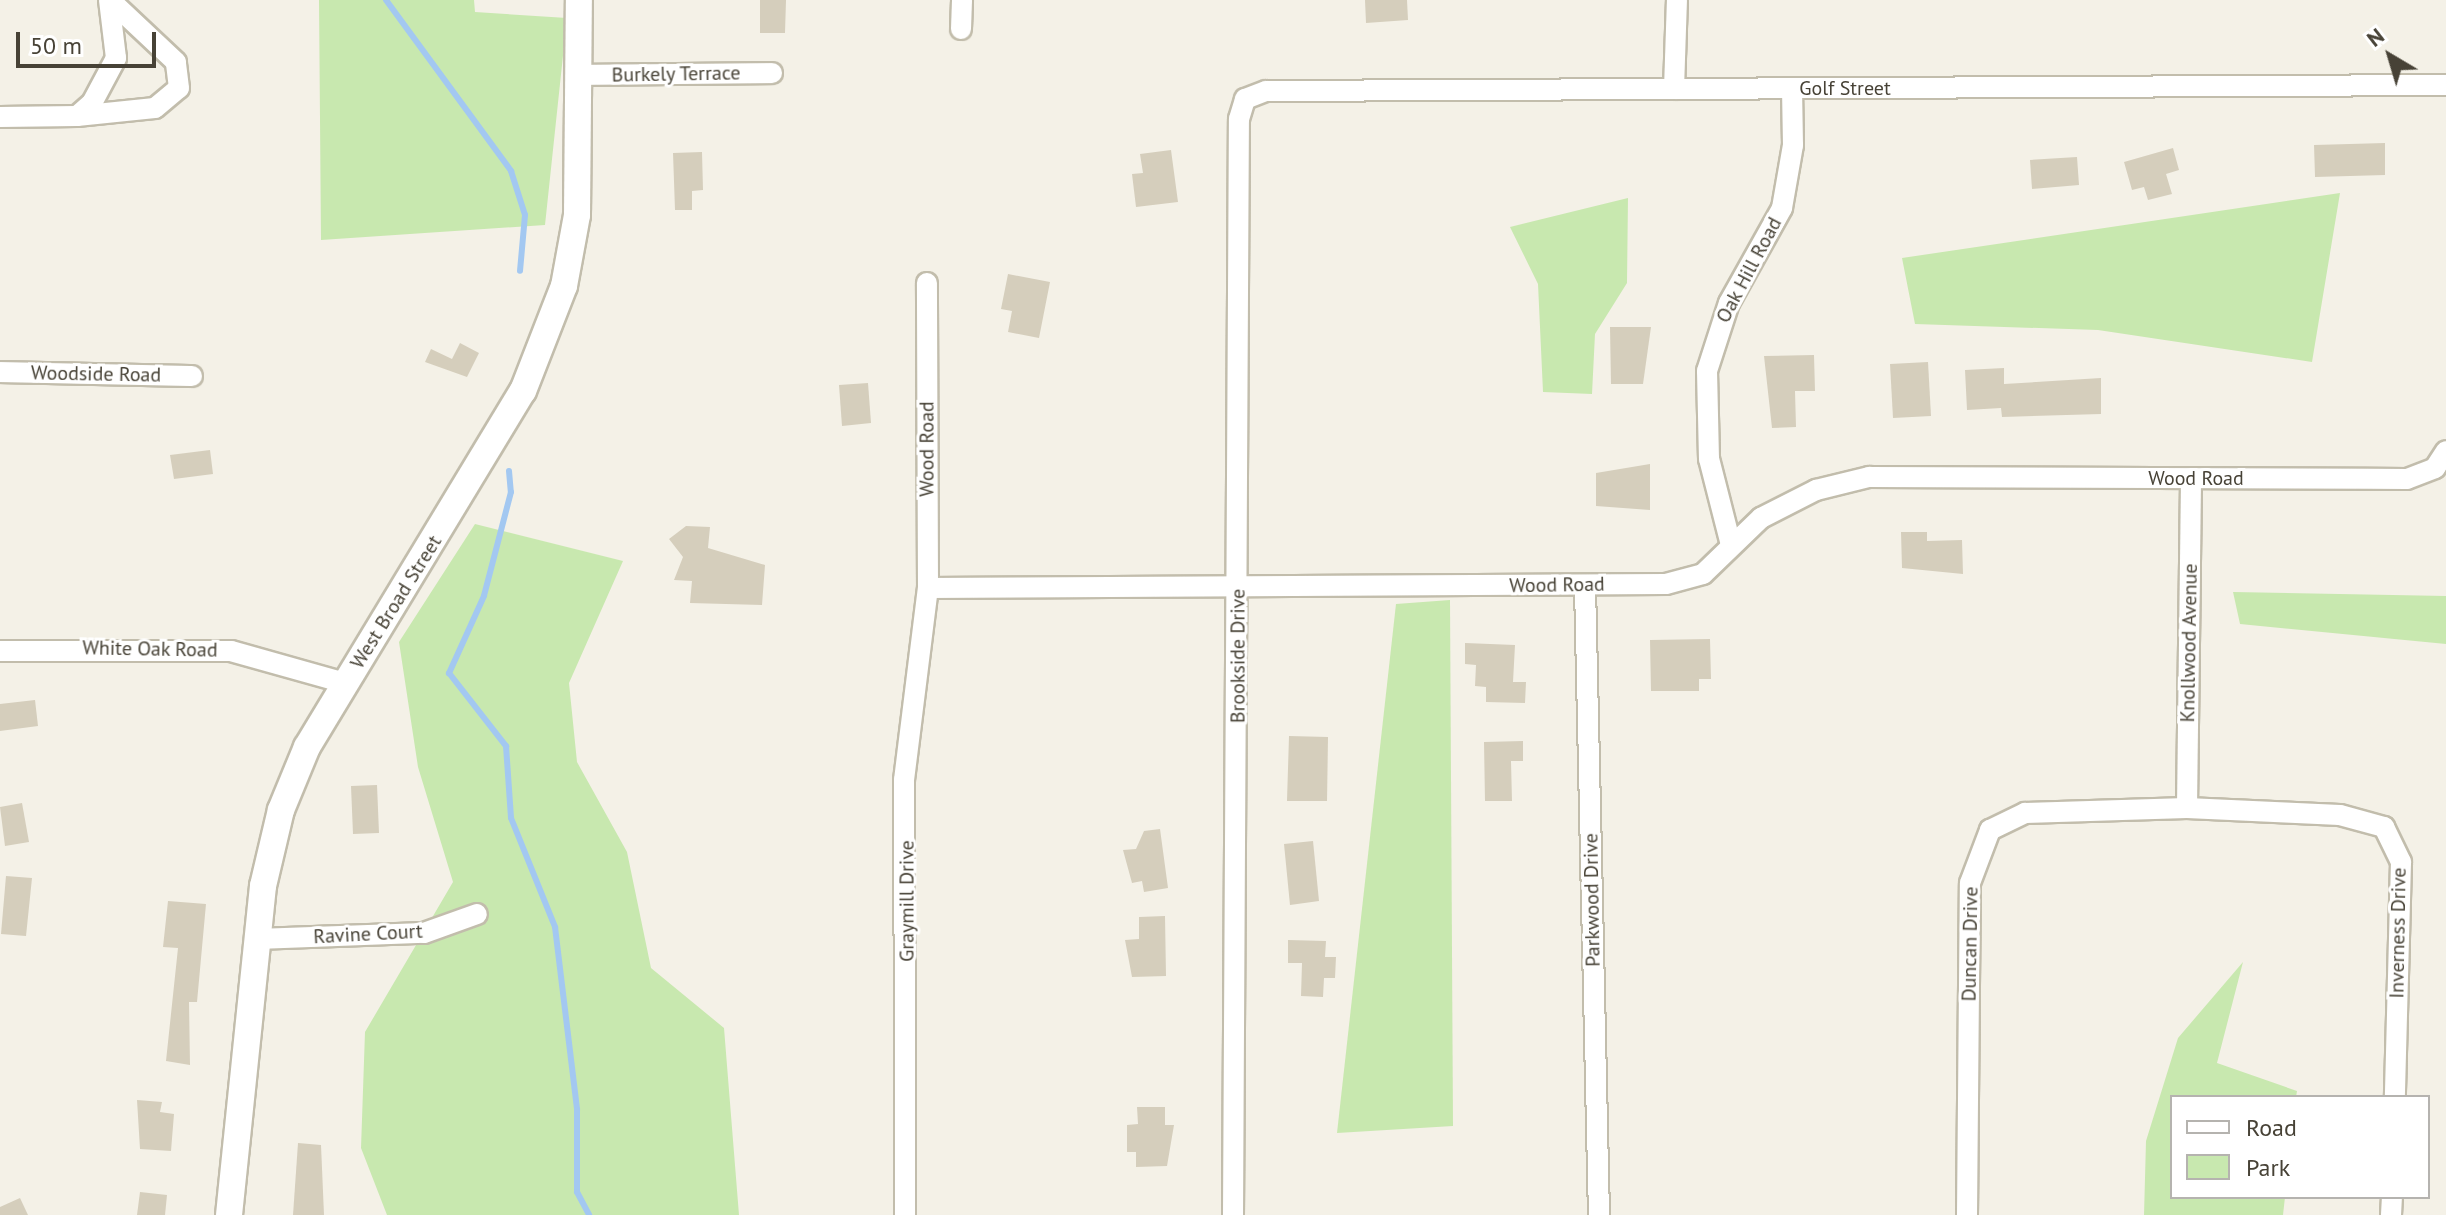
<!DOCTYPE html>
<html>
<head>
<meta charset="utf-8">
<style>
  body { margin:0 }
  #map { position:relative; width:2446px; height:1215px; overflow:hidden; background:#f4f1e7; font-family:"PT Sans",sans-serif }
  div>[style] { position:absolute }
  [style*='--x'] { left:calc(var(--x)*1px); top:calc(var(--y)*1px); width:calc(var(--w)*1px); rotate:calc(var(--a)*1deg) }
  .green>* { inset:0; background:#c8e8af }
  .stream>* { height:6px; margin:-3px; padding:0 3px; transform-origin:3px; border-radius:3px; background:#a3c8f1 }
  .building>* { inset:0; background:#d5cebc }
  .roads { filter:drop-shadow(2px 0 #c2bdac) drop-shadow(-2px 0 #c2bdac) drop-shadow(0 2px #c2bdac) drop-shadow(0 -2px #c2bdac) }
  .minor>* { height:20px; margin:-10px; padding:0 10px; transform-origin:10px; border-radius:10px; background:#fff }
  .tertiary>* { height:26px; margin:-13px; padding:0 13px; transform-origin:13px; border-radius:13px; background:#fff }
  span { translate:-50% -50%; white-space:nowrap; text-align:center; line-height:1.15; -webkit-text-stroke:6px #fff; paint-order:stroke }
  .street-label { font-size:20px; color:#474236 }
  .legend { position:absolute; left:2170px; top:1095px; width:260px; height:104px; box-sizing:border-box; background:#fff; border:2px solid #b5b3af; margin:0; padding:10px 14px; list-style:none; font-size:24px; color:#474236 }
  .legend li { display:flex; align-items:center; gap:16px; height:40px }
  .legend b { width:40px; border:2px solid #b5b3af }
  .north { position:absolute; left:2350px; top:16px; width:80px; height:80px; -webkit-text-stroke:6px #fff; paint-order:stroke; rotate:322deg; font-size:22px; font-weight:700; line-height:32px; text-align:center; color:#474236 }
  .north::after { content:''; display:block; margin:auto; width:28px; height:36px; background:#474236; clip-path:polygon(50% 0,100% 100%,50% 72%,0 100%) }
  .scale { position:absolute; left:16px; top:32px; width:140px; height:36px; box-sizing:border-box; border:4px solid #474236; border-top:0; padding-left:10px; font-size:24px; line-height:28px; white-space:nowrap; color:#474236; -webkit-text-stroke:6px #fff; paint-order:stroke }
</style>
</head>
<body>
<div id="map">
  <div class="green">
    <i style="clip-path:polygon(319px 0,474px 0,475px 12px,567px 18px,545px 225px,321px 240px)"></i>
    <i style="clip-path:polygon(2340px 193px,2312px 362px,2098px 330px,1915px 324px,1902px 258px)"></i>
    <i style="clip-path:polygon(1628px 198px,1627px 283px,1595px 334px,1592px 394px,1543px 392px,1538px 284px,1510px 227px)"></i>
    <i style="clip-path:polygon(475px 524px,623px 561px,569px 683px,577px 762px,627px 852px,651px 968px,724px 1028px,739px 1215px,387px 1215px,361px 1148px,365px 1032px,453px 882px,418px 767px,399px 642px)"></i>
    <i style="clip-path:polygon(2233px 592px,2446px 596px,2446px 644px,2240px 624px)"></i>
    <i style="clip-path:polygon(1450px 600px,1453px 1126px,1337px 1133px,1396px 604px)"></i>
    <i style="clip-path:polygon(2243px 962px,2217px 1063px,2297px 1091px,2296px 1097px,2172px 1097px,2172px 1197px,2285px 1197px,2283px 1215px,2144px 1215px,2146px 1141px,2178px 1038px)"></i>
  </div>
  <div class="stream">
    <i style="--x:386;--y:0;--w:212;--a:53.8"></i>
    <i style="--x:511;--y:171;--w:46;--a:72.3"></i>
    <i style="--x:525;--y:215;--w:56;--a:95.1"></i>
    <i style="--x:509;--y:471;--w:21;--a:85"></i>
    <i style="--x:511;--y:492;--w:107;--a:104.6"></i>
    <i style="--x:484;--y:596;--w:85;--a:114.4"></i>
    <i style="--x:449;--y:673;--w:93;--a:52"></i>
    <i style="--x:506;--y:746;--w:72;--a:86"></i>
    <i style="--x:511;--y:818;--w:118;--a:68"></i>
    <i style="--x:555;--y:927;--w:184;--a:83.1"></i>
    <i style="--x:577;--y:1110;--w:82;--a:90"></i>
    <i style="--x:577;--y:1192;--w:26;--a:62"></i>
  </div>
  <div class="building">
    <i style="clip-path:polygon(760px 0,786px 0,785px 33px,760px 33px)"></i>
    <i style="clip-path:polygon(1365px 0,1407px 0,1408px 20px,1366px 23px)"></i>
    <i style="clip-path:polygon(2385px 143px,2385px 175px,2315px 177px,2314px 145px)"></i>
    <i style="clip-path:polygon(2173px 148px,2179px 170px,2166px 174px,2172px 194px,2148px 200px,2144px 187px,2132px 190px,2124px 162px)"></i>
    <i style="clip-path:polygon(1171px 150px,1178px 202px,1136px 207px,1132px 174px,1143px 173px,1140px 154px)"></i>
    <i style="clip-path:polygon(702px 152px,703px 190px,692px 191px,692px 210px,675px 210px,673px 153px)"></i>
    <i style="clip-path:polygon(2077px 157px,2079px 185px,2032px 189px,2030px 160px)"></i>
    <i style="clip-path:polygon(1008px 274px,1050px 282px,1039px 338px,1008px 332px,1012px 311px,1001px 309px)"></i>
    <i style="clip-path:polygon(1610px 327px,1651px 327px,1643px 384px,1611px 384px)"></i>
    <i style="clip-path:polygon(460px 343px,479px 353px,467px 377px,425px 362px,431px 349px,452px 359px)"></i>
    <i style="clip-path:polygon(1814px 355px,1815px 391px,1795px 391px,1796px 427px,1772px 428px,1764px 356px)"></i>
    <i style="clip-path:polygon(1928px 362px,1931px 416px,1893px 418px,1890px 364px)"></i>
    <i style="clip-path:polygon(2004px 368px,2004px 384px,2101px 378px,2101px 414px,2002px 417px,2001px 408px,1967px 410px,1965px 370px)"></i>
    <i style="clip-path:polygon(868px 383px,871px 423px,842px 426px,839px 385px)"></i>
    <i style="clip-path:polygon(210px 450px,213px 474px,174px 479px,170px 455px)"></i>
    <i style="clip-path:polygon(1650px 464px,1650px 510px,1596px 506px,1596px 473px)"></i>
    <i style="clip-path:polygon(686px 526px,710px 527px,708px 548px,765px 565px,762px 605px,690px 603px,692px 581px,674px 580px,683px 557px,669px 539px)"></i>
    <i style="clip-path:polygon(1901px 532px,1927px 532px,1927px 541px,1962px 540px,1963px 574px,1902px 568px)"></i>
    <i style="clip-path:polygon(1710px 639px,1711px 679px,1699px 679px,1699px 691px,1651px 691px,1650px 640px)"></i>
    <i style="clip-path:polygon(1465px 643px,1515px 645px,1513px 682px,1526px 682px,1525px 703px,1486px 702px,1486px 687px,1475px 686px,1476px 665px,1465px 664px)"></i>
    <i style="clip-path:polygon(35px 700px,38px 726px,0 731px,0 704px)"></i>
    <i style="clip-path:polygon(1289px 736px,1328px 737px,1327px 801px,1287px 801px)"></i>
    <i style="clip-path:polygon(1523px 741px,1523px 761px,1511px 761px,1512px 801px,1485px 801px,1484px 742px)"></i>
    <i style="clip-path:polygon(377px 785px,379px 833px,353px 834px,351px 786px)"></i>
    <i style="clip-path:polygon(22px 803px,29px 842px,5px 846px,0 807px)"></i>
    <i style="clip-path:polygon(1160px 829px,1168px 888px,1144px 892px,1142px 881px,1132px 883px,1123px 850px,1136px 849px,1144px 831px)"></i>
    <i style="clip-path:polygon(1313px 841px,1319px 901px,1290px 905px,1284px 844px)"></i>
    <i style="clip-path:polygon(6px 876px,32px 878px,26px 936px,1px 934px)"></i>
    <i style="clip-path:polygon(168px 901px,206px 904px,197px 1002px,189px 1002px,190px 1065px,166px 1061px,178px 948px,163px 947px)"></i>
    <i style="clip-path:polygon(1165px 916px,1166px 976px,1132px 977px,1125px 940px,1139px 939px,1139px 917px)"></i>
    <i style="clip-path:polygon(1288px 940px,1326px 941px,1325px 957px,1336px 957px,1335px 978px,1324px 978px,1323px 997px,1301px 996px,1302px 963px,1288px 963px)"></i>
    <i style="clip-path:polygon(137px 1100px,162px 1102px,160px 1112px,174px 1114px,171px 1151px,140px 1149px)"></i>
    <i style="clip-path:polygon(1137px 1107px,1165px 1107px,1165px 1125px,1174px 1125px,1167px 1166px,1136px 1167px,1136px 1152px,1127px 1152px,1127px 1125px,1138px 1124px)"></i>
    <i style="clip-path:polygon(298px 1143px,321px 1145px,324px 1215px,293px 1215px)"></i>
    <i style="clip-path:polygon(140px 1192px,167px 1195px,165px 1215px,137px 1215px)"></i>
    <i style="clip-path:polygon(20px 1198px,28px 1215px,0 1215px,0 1207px)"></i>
  </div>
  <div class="roads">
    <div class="minor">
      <i style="--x:961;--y:29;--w:29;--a:-88"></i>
      <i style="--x:581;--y:75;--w:191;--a:-0.6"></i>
      <i style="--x:1674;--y:89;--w:89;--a:-88.1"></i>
      <i style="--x:77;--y:116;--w:78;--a:-5.9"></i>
      <i style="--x:155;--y:108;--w:31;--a:-40"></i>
      <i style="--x:179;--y:88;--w:26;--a:-97"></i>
      <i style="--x:176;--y:62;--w:88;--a:-136.8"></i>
      <i style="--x:0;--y:117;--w:77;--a:-0.7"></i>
      <i style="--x:77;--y:116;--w:20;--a:-41"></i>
      <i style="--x:92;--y:103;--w:51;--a:-61.9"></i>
      <i style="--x:116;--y:58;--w:58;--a:-96.9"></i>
      <i style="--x:0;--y:372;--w:192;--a:1.2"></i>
      <i style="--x:1731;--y:545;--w:89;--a:-104.3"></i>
      <i style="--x:1709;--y:459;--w:88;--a:-91.3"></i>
      <i style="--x:1707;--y:371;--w:71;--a:-72.1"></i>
      <i style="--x:1729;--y:303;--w:109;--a:-60.8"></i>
      <i style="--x:1782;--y:208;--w:64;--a:-80.1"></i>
      <i style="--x:1793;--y:145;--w:57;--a:-91"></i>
      <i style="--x:1585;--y:585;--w:630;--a:88.73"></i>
      <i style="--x:928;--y:588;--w:738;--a:-0.31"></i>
      <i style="--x:1666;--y:584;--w:38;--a:-15"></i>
      <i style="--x:1703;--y:574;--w:81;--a:-44"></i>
      <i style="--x:1761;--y:518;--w:62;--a:-27"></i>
      <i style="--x:1816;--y:490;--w:55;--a:-13.8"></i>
      <i style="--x:1869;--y:477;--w:538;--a:0.21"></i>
      <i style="--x:2407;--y:479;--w:30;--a:-21"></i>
      <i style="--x:2435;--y:468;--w:20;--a:-57"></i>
      <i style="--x:0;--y:651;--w:231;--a:0"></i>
      <i style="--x:231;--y:651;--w:118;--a:15.7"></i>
      <i style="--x:2187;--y:808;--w:330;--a:-89.3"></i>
      <i style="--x:257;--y:939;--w:167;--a:-2.1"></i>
      <i style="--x:424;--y:933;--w:56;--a:-19.7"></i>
      <i style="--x:905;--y:1215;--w:435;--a:-90.1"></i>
      <i style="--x:904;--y:780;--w:193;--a:-82.9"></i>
      <i style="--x:928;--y:588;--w:305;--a:-90.2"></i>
      <i style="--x:1233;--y:1215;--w:1096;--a:-89.69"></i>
      <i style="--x:1239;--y:119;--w:21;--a:-73"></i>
      <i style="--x:1245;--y:99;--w:22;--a:-21"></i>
      <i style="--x:1266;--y:91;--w:1180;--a:-0.29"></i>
      <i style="--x:1967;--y:1215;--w:332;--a:-89.5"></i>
      <i style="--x:1970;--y:883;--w:57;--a:-69.3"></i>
      <i style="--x:1990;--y:830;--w:39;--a:-26"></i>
      <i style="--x:2025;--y:813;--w:162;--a:-1.8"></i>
      <i style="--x:2187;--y:808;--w:153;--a:2.6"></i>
      <i style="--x:2340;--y:815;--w:46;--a:15.3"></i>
      <i style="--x:2384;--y:827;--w:39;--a:64"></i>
      <i style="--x:2401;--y:862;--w:235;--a:91.5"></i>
      <i style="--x:2391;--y:1215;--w:18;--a:-87"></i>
    </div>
    <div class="tertiary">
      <i style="--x:229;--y:1215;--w:331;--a:-84.1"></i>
      <i style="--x:263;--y:886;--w:78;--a:-76.7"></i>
      <i style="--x:281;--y:810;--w:68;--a:-67.6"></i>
      <i style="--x:307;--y:747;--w:416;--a:-58.8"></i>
      <i style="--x:523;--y:391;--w:113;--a:-68.7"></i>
      <i style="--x:564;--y:286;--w:72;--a:-79.6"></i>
      <i style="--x:577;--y:215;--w:215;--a:-89.5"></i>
    </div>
  </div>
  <div class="street-label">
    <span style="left:676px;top:74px;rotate:-1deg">Burkely Terrace</span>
    <span style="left:1845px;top:88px">Golf Street</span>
    <span style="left:1749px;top:270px;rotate:-62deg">Oak Hill Road</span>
    <span style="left:96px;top:374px;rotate:1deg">Woodside Road</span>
    <span style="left:927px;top:449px;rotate:-90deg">Wood Road</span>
    <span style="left:2196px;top:478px">Wood Road</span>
    <span style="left:1557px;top:585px;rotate:-1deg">Wood Road</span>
    <span style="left:396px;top:602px;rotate:-58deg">West Broad Street</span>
    <span style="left:2189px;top:643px;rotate:-89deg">Knollwood Avenue</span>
    <span style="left:150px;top:649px;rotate:1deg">White Oak Road</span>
    <span style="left:1238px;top:656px;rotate:-90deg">Brookside Drive</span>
    <span style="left:1592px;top:900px;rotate:-91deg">Parkwood Drive</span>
    <span style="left:907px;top:901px;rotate:-90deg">Graymill Drive</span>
    <span style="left:2398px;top:933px;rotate:-89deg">Inverness Drive</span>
    <span style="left:368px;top:934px;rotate:-3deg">Ravine Court</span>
    <span style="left:1970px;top:944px;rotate:-89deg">Duncan Drive</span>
  </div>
  <ul class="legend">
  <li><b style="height:10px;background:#fff"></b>Road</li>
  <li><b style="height:22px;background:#c8e8af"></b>Park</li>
  </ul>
  <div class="north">N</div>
  <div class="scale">50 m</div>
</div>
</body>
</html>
